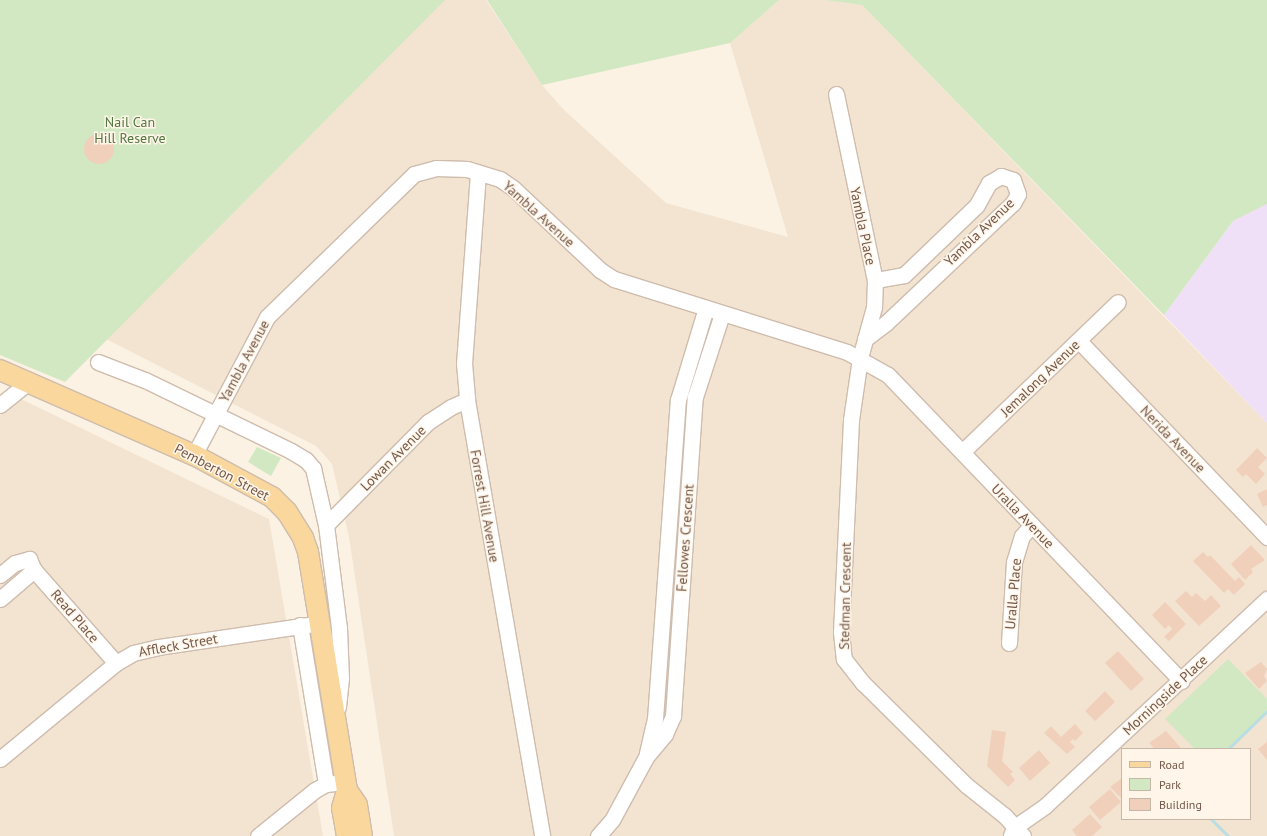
<!DOCTYPE html>
<html>
<head>
<meta charset="utf-8">
<style>
  body { margin:0 }
  #map { position:relative; width:1267px; height:836px; overflow:hidden; background:#fbf2e3; font-family:"PT Sans",sans-serif }
  div>[style] { position:absolute }
  [style*='--x'] { left:calc(var(--x)*1px); top:calc(var(--y)*1px); width:calc(var(--w)*1px); rotate:calc(var(--a)*1deg) }
  .residential>* { inset:0; background:#f3e4d2 }
  .education>* { inset:0; background:#efe0f8 }
  .green>* { inset:0; background:#d1e8c2 }
  .stream>* { height:3px; margin:-1.5px; padding:0 1.5px; transform-origin:1.5px; border-radius:1.5px; background:#b8dee4 }
  .building>* { inset:0; background:#f0d0bb }
  .round { border-radius:50% }
  .roads { filter:drop-shadow(1px 0 #cebcad) drop-shadow(-1px 0 #cebcad) drop-shadow(0 1px #cebcad) drop-shadow(0 -1px #cebcad) }
  .minor>* { height:15px; margin:-7.5px; padding:0 7.5px; transform-origin:7.5px; border-radius:7.5px; background:#fff }
  .major>* { height:20px; margin:-10px; padding:0 10px; transform-origin:10px; border-radius:10px; background:#f9d79d }
  span { translate:-50% -50%; white-space:nowrap; text-align:center; line-height:1.15; -webkit-text-stroke:3px #fff6e9; paint-order:stroke }
  .park-label { font-size:14px; color:#527842 }
  .street-label { font-size:14px; color:#73584a }
  .legend { position:absolute; left:1121px; top:748px; width:130px; height:72px; box-sizing:border-box; background:#fff6e9; border:1px solid #c7b7a9; margin:0; padding:5px 7px; list-style:none; font-size:12px; color:#73584a }
  .legend li { display:flex; align-items:center; gap:8px; height:20px }
  .legend b { width:20px; border:1px solid #c7b7a9 }
</style>
</head>
<body>
<div id="map">
  <div class="residential">
    <i style="clip-path:polygon(evenodd,444px 0,486px 0,542px 85px,563px 109px,666px 203px,788px 237px,730px 43px,779px 0,825px 0,862px 5px,1267px 423px,1267px 836px,394px 836px,349px 537px,332px 464px,316px 446px,106px 339px,444px 0,1122px 749px,1250px 749px,1250px 819px,1122px 819px,1122px 749px)"></i>
    <i style="clip-path:polygon(21px 399px,269px 519px,323px 836px,0 836px,0 415px)"></i>
  </div>
  <div class="education">
    <i style="clip-path:polygon(1267px 204px,1267px 423px,1164px 315px,1233px 221px)"></i>
  </div>
  <div class="green">
    <i style="clip-path:polygon(0 0,445px 0,65px 382px,0 355px)"></i>
    <i style="clip-path:polygon(487px 0,779px 0,730px 43px,542px 85px)"></i>
    <i style="clip-path:polygon(825px 0,1267px 0,1267px 204px,1233px 221px,1164px 315px,862px 5px)"></i>
    <i style="clip-path:polygon(257px 447px,281px 458px,271px 476px,248px 462px)"></i>
    <i style="clip-path:polygon(1228px 659px,1267px 699px,1267px 711px,1228px 749px,1195px 749px,1165px 719px)"></i>
  </div>
  <div class="stream">
    <i style="--x:1228;--y:749;--w:54;--a:-44.3"></i>
    <i style="--x:1211;--y:819;--w:24;--a:45"></i>
  </div>
  <div class="building">
    <i class="round" style="left:84px;top:134px;width:30px;height:30px"></i>
    <i style="clip-path:polygon(1257px 448px,1267px 458px,1258px 467px,1265px 474px,1256px 484px,1246px 474px,1243px 477px,1236px 470px)"></i>
    <i style="clip-path:polygon(1267px 489px,1267px 505px,1263px 507px,1257px 494px)"></i>
    <i style="clip-path:polygon(1251px 545px,1265px 560px,1251px 569px,1253px 572px,1245px 580px,1231px 564px)"></i>
    <i style="clip-path:polygon(1203px 552px,1208px 557px,1210px 555px,1235px 581px,1239px 577px,1245px 584px,1234px 595px,1228px 589px,1224px 593px,1193px 561px)"></i>
    <i style="clip-path:polygon(1186px 591px,1192px 597px,1196px 593px,1205px 601px,1211px 595px,1221px 606px,1199px 626px,1175px 601px)"></i>
    <i style="clip-path:polygon(1165px 602px,1186px 624px,1169px 641px,1164px 637px,1172px 629px,1169px 625px,1165px 629px,1152px 615px)"></i>
    <i style="clip-path:polygon(1118px 651px,1144px 679px,1131px 691px,1105px 663px)"></i>
    <i style="clip-path:polygon(1261px 662px,1267px 669px,1264px 676px,1267px 681px,1259px 689px,1245px 673px)"></i>
    <i style="clip-path:polygon(1105px 691px,1115px 702px,1095px 721px,1085px 711px)"></i>
    <i style="clip-path:polygon(1075px 724px,1083px 733px,1075px 741px,1073px 739px,1070px 742px,1075px 747px,1067px 754px,1044px 733px,1051px 726px,1061px 737px)"></i>
    <i style="clip-path:polygon(992px 730px,1006px 732px,1002px 761px,1013px 772px,1010px 774px,1015px 780px,1008px 787px,987px 766px)"></i>
    <i style="clip-path:polygon(1166px 731px,1182px 749px,1155px 749px,1149px 743px)"></i>
    <i style="clip-path:polygon(1267px 742px,1267px 760px,1258px 749px)"></i>
    <i style="clip-path:polygon(1039px 750px,1050px 763px,1030px 781px,1019px 768px)"></i>
    <i style="clip-path:polygon(1122px 778px,1122px 799px,1110px 787px)"></i>
    <i style="clip-path:polygon(1110px 789px,1121px 802px,1100px 820px,1089px 807px)"></i>
    <i style="clip-path:polygon(1090px 814px,1102px 827px,1092px 836px,1077px 836px,1072px 830px)"></i>
  </div>
  <div class="roads">
    <div class="minor">
      <i style="--x:836;--y:94;--w:190;--a:78.2"></i>
      <i style="--x:875;--y:280;--w:27;--a:92"></i>
      <i style="--x:874;--y:307;--w:53;--a:105.4"></i>
      <i style="--x:860;--y:358;--w:63;--a:98.3"></i>
      <i style="--x:851;--y:420;--w:212;--a:92.7"></i>
      <i style="--x:841;--y:632;--w:27;--a:84"></i>
      <i style="--x:844;--y:659;--w:31;--a:52"></i>
      <i style="--x:863;--y:683;--w:145;--a:44.7"></i>
      <i style="--x:966;--y:785;--w:50;--a:38.5"></i>
      <i style="--x:1005;--y:816;--w:27;--a:48"></i>
      <i style="--x:478;--y:173;--w:191;--a:94.2"></i>
      <i style="--x:464;--y:363;--w:37;--a:85"></i>
      <i style="--x:467;--y:400;--w:442;--a:80.2"></i>
      <i style="--x:865;--y:339;--w:26;--a:-37"></i>
      <i style="--x:886;--y:323;--w:175;--a:-43.4"></i>
      <i style="--x:1013;--y:203;--w:10;--a:-61"></i>
      <i style="--x:1018;--y:194;--w:15;--a:-110"></i>
      <i style="--x:1013;--y:180;--w:13;--a:-162"></i>
      <i style="--x:1001;--y:176;--w:14;--a:150"></i>
      <i style="--x:989;--y:183;--w:26;--a:119"></i>
      <i style="--x:976;--y:206;--w:100;--a:136.2"></i>
      <i style="--x:904;--y:275;--w:29;--a:170"></i>
      <i style="--x:1079;--y:341;--w:272;--a:46.2"></i>
      <i style="--x:98;--y:362;--w:50;--a:21"></i>
      <i style="--x:145;--y:380;--w:162;--a:25.9"></i>
      <i style="--x:291;--y:451;--w:17;--a:31"></i>
      <i style="--x:306;--y:460;--w:11;--a:49"></i>
      <i style="--x:313;--y:468;--w:58;--a:77.2"></i>
      <i style="--x:326;--y:525;--w:104;--a:82.8"></i>
      <i style="--x:339;--y:628;--w:50;--a:87.7"></i>
      <i style="--x:341;--y:678;--w:29;--a:96"></i>
      <i style="--x:0;--y:405;--w:36;--a:-39"></i>
      <i style="--x:962;--y:452;--w:216;--a:-43.9"></i>
      <i style="--x:194;--y:455;--w:156;--a:-62.1"></i>
      <i style="--x:267;--y:317;--w:205;--a:-44.2"></i>
      <i style="--x:414;--y:174;--w:23;--a:-15"></i>
      <i style="--x:436;--y:168;--w:31;--a:2"></i>
      <i style="--x:467;--y:169;--w:34;--a:17"></i>
      <i style="--x:500;--y:179;--w:16;--a:35"></i>
      <i style="--x:513;--y:188;--w:120;--a:43.3"></i>
      <i style="--x:600;--y:270;--w:17;--a:33"></i>
      <i style="--x:614;--y:279;--w:244;--a:17.4"></i>
      <i style="--x:847;--y:352;--w:47;--a:29.3"></i>
      <i style="--x:888;--y:375;--w:424;--a:46.2"></i>
      <i style="--x:326;--y:525;--w:145;--a:-45.3"></i>
      <i style="--x:428;--y:422;--w:27;--a:-33"></i>
      <i style="--x:451;--y:407;--w:17;--a:-24"></i>
      <i style="--x:0;--y:575;--w:19;--a:-39"></i>
      <i style="--x:15;--y:563;--w:15;--a:-16"></i>
      <i style="--x:29;--y:559;--w:12;--a:66"></i>
      <i style="--x:34;--y:570;--w:124;--a:48.6"></i>
      <i style="--x:0;--y:599;--w:45;--a:-40.5"></i>
      <i style="--x:300;--y:625;--w:161;--a:80.7"></i>
      <i style="--x:1009;--y:643;--w:81;--a:-86.5"></i>
      <i style="--x:1014;--y:562;--w:27;--a:-73"></i>
      <i style="--x:1022;--y:536;--w:15;--a:-48"></i>
      <i style="--x:647;--y:753;--w:35;--a:-77"></i>
      <i style="--x:655;--y:719;--w:320;--a:-85.9"></i>
      <i style="--x:678;--y:400;--w:96;--a:-73.1"></i>
      <i style="--x:0;--y:759;--w:151;--a:-39.6"></i>
      <i style="--x:116;--y:663;--w:20;--a:-30"></i>
      <i style="--x:133;--y:653;--w:26;--a:-13"></i>
      <i style="--x:158;--y:647;--w:165;--a:-8.4"></i>
      <i style="--x:1011;--y:835;--w:9;--a:-63"></i>
      <i style="--x:1015;--y:827;--w:37;--a:-35"></i>
      <i style="--x:1045;--y:806;--w:304;--a:-43"></i>
      <i style="--x:258;--y:836;--w:73;--a:-38.9"></i>
      <i style="--x:315;--y:790;--w:13;--a:-29"></i>
      <i style="--x:326;--y:784;--w:9;--a:-6"></i>
      <i style="--x:598;--y:836;--w:21;--a:-49"></i>
      <i style="--x:612;--y:820;--w:72;--a:-61.6"></i>
      <i style="--x:646;--y:757;--w:30;--a:-50"></i>
      <i style="--x:665;--y:734;--w:20;--a:-66"></i>
      <i style="--x:673;--y:716;--w:320;--a:-86.1"></i>
      <i style="--x:695;--y:397;--w:87;--a:-72"></i>
    </div>
    <div class="major">
      <i style="--x:0;--y:370;--w:212;--a:23.7"></i>
      <i style="--x:194;--y:455;--w:89;--a:28.3"></i>
      <i style="--x:272;--y:497;--w:21;--a:45"></i>
      <i style="--x:287;--y:512;--w:31;--a:58"></i>
      <i style="--x:303;--y:538;--w:15;--a:70"></i>
      <i style="--x:308;--y:552;--w:241;--a:80.7"></i>
      <i style="--x:347;--y:790;--w:18;--a:56"></i>
      <i style="--x:357;--y:805;--w:31;--a:81"></i>
      <i style="--x:347;--y:836;--w:28;--a:-100"></i>
      <i style="--x:342;--y:808;--w:19;--a:-74"></i>
    </div>
  </div>
  <div class="park-label">
    <span style="left:130px;top:130px">Nail Can<br>Hill Reserve</span>
  </div>
  <div class="street-label">
    <span style="left:539px;top:214px;rotate:42deg">Yambla Avenue</span>
    <span style="left:863px;top:226px;rotate:78deg">Yambla Place</span>
    <span style="left:979px;top:232px;rotate:-44deg">Yambla Avenue</span>
    <span style="left:244px;top:361px;rotate:-62deg">Yambla Avenue</span>
    <span style="left:1040px;top:378px;rotate:-44deg">Jemalong Avenue</span>
    <span style="left:1173px;top:439px;rotate:46deg">Nerida Avenue</span>
    <span style="left:393px;top:458px;rotate:-45deg">Lowan Avenue</span>
    <span style="left:222px;top:472px;rotate:28deg">Pemberton Street</span>
    <span style="left:485px;top:506px;rotate:80deg">Forrest Hill Avenue</span>
    <span style="left:1023px;top:516px;rotate:46deg">Uralla Avenue</span>
    <span style="left:685px;top:538px;rotate:-86deg">Fellowes Crescent</span>
    <span style="left:1013px;top:594px;rotate:-85deg">Uralla Place</span>
    <span style="left:845px;top:596px;rotate:-89deg">Stedman Crescent</span>
    <span style="left:75px;top:616px;rotate:49deg">Read Place</span>
    <span style="left:178px;top:645px;rotate:-10deg">Affleck Street</span>
    <span style="left:1165px;top:695px;rotate:-43deg">Morningside Place</span>
  </div>
  <ul class="legend">
  <li><b style="height:5px;background:#f9d79d"></b>Road</li>
  <li><b style="height:11px;background:#d1e8c2"></b>Park</li>
  <li><b style="height:11px;background:#f0d0bb"></b>Building</li>
  </ul>
</div>
</body>
</html>
